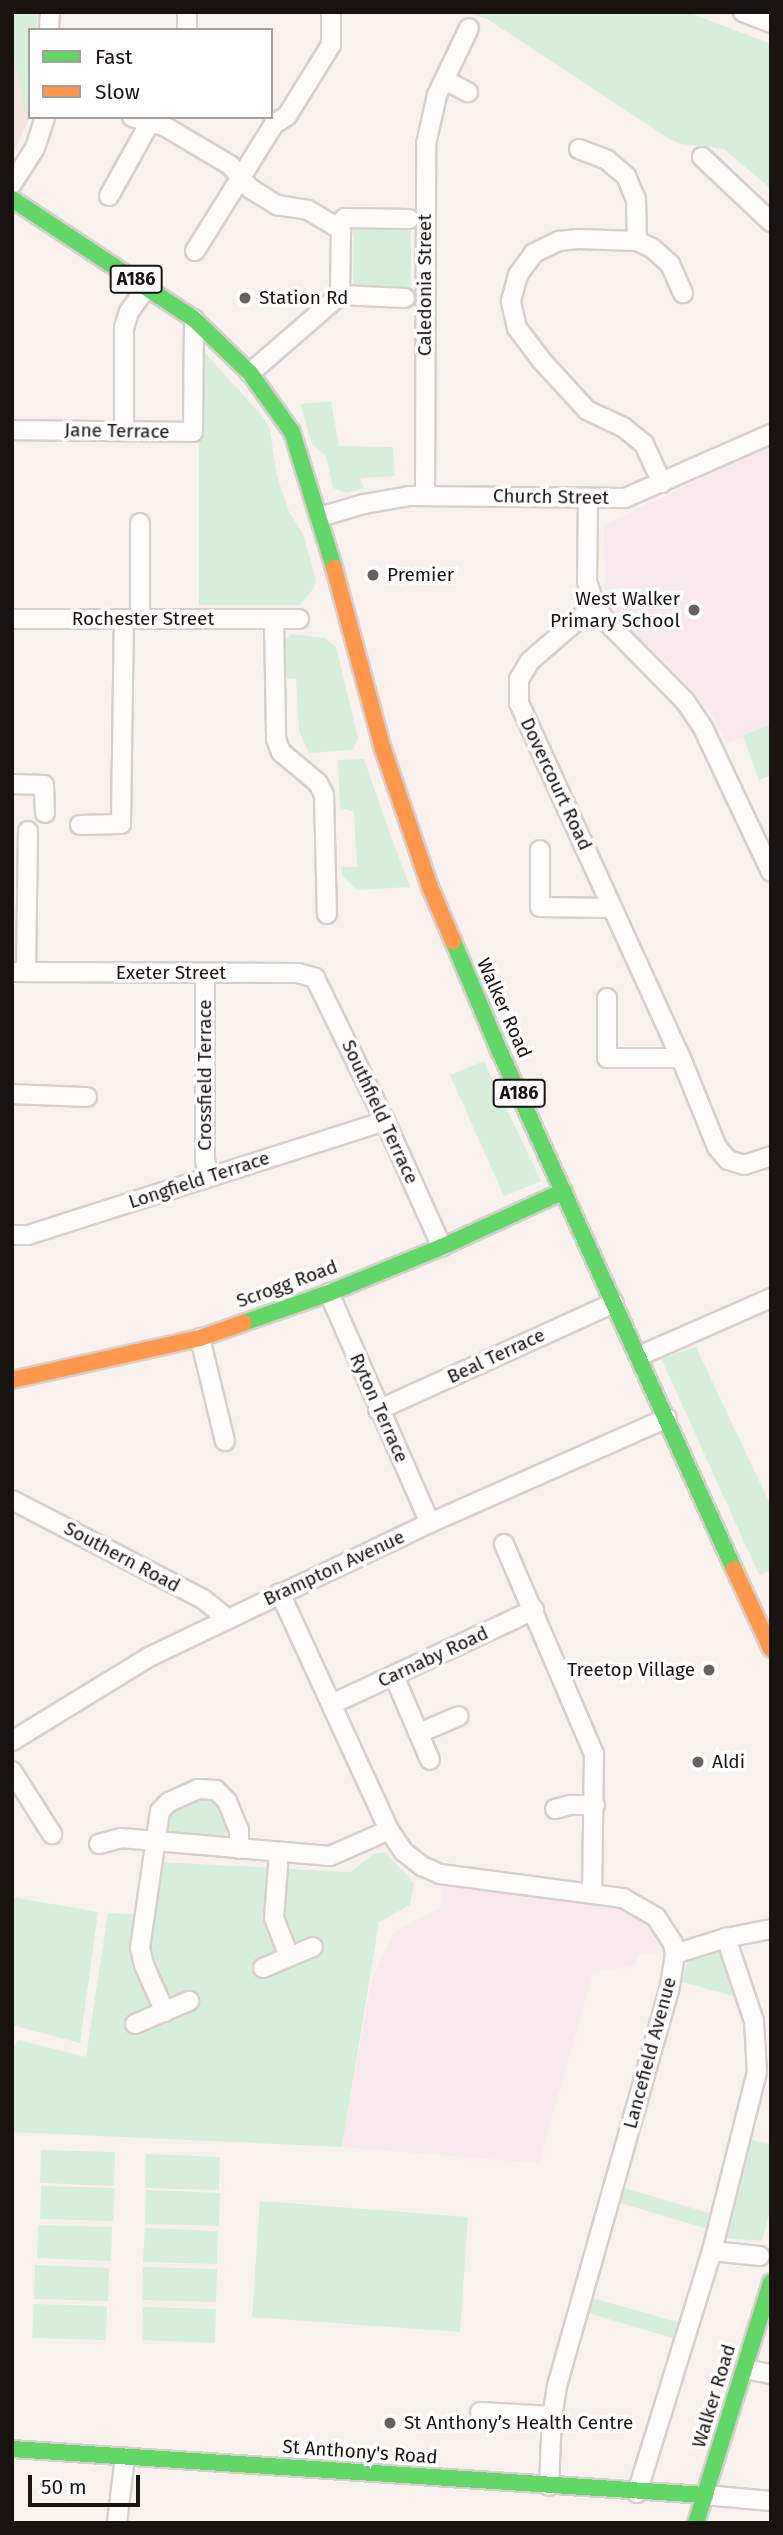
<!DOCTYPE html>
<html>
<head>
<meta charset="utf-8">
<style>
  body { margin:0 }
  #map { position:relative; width:783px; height:2535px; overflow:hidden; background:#f9f1ed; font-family:"Fira Sans",sans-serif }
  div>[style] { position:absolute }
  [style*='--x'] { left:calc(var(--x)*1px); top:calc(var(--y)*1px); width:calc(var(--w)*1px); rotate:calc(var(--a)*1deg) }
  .built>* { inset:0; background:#f4e4dc }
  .education>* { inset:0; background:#f9e8ed }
  .green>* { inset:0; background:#d7efda }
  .roads { filter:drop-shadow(2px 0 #d6cfcc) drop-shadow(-2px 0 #d6cfcc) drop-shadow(0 2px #d6cfcc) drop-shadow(0 -2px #d6cfcc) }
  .street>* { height:18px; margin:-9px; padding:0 9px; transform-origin:9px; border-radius:9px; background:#fefdfc }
  .fast>* { height:16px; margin:-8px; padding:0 8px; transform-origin:8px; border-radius:8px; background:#63d668 }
  .slow>* { height:16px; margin:-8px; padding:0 8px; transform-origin:8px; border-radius:8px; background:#ff974d }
  .dots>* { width:19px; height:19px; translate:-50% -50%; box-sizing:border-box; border:4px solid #fff; border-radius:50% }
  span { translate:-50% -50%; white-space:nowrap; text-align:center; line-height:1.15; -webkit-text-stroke:7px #fff; paint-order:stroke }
  .shield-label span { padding:2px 5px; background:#fff; border:2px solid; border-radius:5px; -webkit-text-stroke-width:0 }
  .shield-label { font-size:18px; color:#181311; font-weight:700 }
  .street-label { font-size:19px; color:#181311 }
  .poi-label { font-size:19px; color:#181311 }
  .left { translate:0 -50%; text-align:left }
  .right { translate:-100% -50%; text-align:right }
  .frame { position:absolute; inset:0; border:14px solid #181311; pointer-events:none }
  .legend { position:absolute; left:28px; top:28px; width:245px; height:91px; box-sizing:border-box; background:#fff; border:2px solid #a3a1a0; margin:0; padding:9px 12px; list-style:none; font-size:21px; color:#181311 }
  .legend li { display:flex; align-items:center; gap:14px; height:35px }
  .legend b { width:35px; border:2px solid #a3a1a0 }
  .scale { position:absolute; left:28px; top:2475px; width:112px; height:32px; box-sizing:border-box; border:4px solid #181311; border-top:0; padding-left:9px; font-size:21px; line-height:24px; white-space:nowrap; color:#181311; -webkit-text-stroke:5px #fff; paint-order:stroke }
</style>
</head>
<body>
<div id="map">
  <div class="built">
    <i style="clip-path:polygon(12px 12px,38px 12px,37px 30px,30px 30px,30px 116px,12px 157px)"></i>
  </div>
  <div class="education">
    <i style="clip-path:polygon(771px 446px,771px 724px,728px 743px,707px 706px,667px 662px,629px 630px,605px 590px,604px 525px)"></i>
    <i style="clip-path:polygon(444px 1884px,624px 1910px,649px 1928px,656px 1941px,658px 1953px,639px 1955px,634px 1966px,593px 1973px,539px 2163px,342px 2147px,372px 1979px,394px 1932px,440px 1908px)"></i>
  </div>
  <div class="green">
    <i style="clip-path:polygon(12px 12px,37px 12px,37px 30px,30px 30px,30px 114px,25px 111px,12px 44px)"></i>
    <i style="clip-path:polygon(467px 12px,687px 12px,771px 44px,771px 189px,724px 149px,680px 144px,668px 138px,487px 19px)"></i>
    <i style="clip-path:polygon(354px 226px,411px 228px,411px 288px,353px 287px)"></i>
    <i style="clip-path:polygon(199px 346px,263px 417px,270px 430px,277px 476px,289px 512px,303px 534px,316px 580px,314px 588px,300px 605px,199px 605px)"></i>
    <i style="clip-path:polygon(331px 401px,339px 446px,393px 447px,395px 476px,360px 478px,364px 488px,346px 493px,333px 488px,326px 456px,312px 444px,300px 404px)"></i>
    <i style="clip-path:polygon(291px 634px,325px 638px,336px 647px,358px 738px,353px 750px,309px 753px,299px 731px,296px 679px,284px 678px,284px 642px)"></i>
    <i style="clip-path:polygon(771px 724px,771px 775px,759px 780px,743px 736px)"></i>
    <i style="clip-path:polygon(364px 759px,384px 817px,410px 887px,357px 890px,341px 874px,341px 867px,357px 867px,354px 812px,340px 808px,338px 760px)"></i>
    <i style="clip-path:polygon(484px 1061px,541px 1181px,504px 1196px,450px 1075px)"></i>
    <i style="clip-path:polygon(696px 1347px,771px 1506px,771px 1570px,759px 1575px,661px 1358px)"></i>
    <i style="clip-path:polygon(194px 1798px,213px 1798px,216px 1802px,229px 1828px,222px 1839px,171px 1834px,167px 1830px,166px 1822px,173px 1808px)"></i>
    <i style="clip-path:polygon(385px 1852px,414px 1883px,410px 1905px,379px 1922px,342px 2147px,12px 2132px,12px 2051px,18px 2040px,86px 2057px,108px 1913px,154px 1915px,160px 1862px,351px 1872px,373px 1854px)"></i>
    <i style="clip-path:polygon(12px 1897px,98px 1912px,80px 2043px,12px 2025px)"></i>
    <i style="clip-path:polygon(716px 1951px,720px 1953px,737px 1997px,682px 1982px,686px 1963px)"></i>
    <i style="clip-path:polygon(748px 2139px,771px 2144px,771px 2208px,762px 2241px,722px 2238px)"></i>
    <i style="clip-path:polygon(41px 2150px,115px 2152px,114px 2186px,40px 2183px)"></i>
    <i style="clip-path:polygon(146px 2154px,220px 2157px,219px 2190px,145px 2188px)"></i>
    <i style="clip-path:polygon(41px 2186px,115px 2188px,113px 2221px,40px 2219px)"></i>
    <i style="clip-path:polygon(625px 2188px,712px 2214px,708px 2229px,620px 2203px)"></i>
    <i style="clip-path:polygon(146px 2190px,220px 2193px,219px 2226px,145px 2224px)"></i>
    <i style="clip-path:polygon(260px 2201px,468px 2217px,460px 2332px,252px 2317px)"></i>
    <i style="clip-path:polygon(38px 2225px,112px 2227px,111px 2261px,37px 2258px)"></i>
    <i style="clip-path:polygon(145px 2228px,218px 2231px,217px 2264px,143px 2262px)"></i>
    <i style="clip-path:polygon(35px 2265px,109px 2268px,108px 2301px,34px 2299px)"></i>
    <i style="clip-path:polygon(143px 2267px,217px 2269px,216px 2302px,142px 2300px)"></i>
    <i style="clip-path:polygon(593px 2298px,680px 2323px,676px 2339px,588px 2313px)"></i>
    <i style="clip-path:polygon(34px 2304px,107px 2306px,106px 2340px,32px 2338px)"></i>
    <i style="clip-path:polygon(143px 2307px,216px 2309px,215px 2343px,142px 2340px)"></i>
  </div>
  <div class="roads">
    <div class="street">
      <i style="--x:743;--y:12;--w:30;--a:21"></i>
      <i style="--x:49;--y:30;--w:18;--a:-87"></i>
      <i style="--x:187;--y:30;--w:18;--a:-90"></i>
      <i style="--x:445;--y:80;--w:26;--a:28"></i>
      <i style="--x:132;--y:117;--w:33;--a:16"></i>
      <i style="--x:164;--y:126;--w:77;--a:30.6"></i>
      <i style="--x:230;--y:165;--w:32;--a:49"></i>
      <i style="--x:251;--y:189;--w:31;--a:32"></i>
      <i style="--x:277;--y:205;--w:31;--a:9"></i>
      <i style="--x:308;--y:210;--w:39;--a:31"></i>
      <i style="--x:341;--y:230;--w:65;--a:90.9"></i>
      <i style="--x:579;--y:149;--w:30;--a:21"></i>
      <i style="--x:607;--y:160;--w:25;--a:40"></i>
      <i style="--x:626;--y:176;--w:26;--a:67"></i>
      <i style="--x:636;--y:200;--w:41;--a:88.6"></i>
      <i style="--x:702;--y:157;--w:95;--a:43.3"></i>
      <i style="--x:12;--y:184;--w:43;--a:-57.4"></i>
      <i style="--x:35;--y:148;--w:33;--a:-72"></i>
      <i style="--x:109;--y:196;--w:90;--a:-60.9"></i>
      <i style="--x:336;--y:227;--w:13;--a:-45"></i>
      <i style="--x:345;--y:218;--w:64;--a:0.9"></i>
      <i style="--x:195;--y:251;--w:150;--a:-58.1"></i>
      <i style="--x:274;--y:124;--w:15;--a:-32"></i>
      <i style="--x:287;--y:116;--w:84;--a:-58.2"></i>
      <i style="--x:331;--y:45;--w:33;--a:-90"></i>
      <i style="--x:340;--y:295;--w:65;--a:2.6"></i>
      <i style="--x:250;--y:373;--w:119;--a:-40.9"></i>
      <i style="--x:12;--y:430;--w:181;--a:0.6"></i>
      <i style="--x:193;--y:432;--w:113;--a:-89.5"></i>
      <i style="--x:124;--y:431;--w:103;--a:-90"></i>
      <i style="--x:124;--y:328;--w:17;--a:-73"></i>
      <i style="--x:129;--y:312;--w:32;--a:-55"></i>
      <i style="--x:662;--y:483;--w:43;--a:-114.8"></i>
      <i style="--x:644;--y:444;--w:27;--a:-141"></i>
      <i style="--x:623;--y:427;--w:40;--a:-155"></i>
      <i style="--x:587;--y:410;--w:67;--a:-132.6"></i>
      <i style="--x:542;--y:361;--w:41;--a:-127.1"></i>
      <i style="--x:517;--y:328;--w:28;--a:-103"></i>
      <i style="--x:511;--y:301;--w:27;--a:-75"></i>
      <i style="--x:518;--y:275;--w:27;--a:-54"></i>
      <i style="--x:534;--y:253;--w:28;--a:-26"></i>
      <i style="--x:559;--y:241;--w:19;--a:-6"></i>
      <i style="--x:578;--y:239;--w:59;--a:1.9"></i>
      <i style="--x:637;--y:241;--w:17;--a:25"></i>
      <i style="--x:652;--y:248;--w:24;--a:42"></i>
      <i style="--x:670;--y:264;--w:32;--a:66"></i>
      <i style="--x:425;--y:495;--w:351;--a:-89.8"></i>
      <i style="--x:426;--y:144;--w:50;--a:-77.3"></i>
      <i style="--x:437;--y:95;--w:74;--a:-64.5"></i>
      <i style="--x:588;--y:499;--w:83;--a:90.7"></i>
      <i style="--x:587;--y:582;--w:24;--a:71"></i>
      <i style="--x:595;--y:605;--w:18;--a:56"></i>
      <i style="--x:605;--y:620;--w:114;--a:45.4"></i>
      <i style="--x:685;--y:701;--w:32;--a:56"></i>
      <i style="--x:703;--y:728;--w:159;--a:64.7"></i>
      <i style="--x:320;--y:517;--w:46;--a:-16.5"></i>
      <i style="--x:364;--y:504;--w:47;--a:-9.9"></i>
      <i style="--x:410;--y:496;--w:215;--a:0.5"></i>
      <i style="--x:625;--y:498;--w:159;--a:-23.7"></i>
      <i style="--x:140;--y:523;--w:96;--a:90"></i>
      <i style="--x:595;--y:605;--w:86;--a:139.3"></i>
      <i style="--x:530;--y:661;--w:21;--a:121"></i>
      <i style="--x:519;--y:679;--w:24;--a:90"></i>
      <i style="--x:519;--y:703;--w:390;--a:65.5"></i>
      <i style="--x:681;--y:1058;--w:96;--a:68"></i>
      <i style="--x:717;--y:1147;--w:17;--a:50"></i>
      <i style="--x:728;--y:1160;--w:17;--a:17"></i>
      <i style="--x:744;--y:1165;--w:28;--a:-18"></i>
      <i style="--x:12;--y:619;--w:287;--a:0"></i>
      <i style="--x:274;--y:619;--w:120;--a:89"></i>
      <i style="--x:276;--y:739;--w:14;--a:69"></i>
      <i style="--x:281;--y:752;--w:48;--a:40"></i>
      <i style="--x:318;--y:783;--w:13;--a:63"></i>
      <i style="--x:324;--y:795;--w:119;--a:88.6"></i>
      <i style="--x:12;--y:784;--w:32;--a:2"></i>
      <i style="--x:44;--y:785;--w:28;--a:88"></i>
      <i style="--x:80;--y:825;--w:41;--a:-1.4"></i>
      <i style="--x:121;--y:824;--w:205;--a:-89.2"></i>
      <i style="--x:540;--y:850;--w:57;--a:90"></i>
      <i style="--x:540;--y:907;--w:72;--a:0.8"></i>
      <i style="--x:12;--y:972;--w:286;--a:0.2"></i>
      <i style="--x:298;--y:973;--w:18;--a:16"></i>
      <i style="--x:315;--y:978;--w:159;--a:63.9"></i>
      <i style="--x:385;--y:1121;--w:138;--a:65.7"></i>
      <i style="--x:26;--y:972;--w:141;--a:-89.2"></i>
      <i style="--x:205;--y:973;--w:186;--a:90"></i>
      <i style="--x:205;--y:1159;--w:18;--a:81"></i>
      <i style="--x:607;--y:998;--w:60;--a:90"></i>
      <i style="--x:607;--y:1058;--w:74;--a:0"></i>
      <i style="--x:12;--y:1094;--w:75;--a:2.3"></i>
      <i style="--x:12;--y:1235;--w:16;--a:0"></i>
      <i style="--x:28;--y:1235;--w:375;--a:-17.7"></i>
      <i style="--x:329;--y:1293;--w:251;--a:66.3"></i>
      <i style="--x:200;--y:1338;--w:106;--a:76.4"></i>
      <i style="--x:639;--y:1356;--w:144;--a:-23.7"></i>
      <i style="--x:378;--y:1410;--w:259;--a:-24.4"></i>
      <i style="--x:12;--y:1500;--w:215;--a:27.4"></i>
      <i style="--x:203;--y:1599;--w:32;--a:39"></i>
      <i style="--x:504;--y:1544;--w:228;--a:66.8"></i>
      <i style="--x:594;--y:1754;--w:139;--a:90.8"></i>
      <i style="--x:280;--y:1593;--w:261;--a:65.3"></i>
      <i style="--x:389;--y:1830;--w:27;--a:56"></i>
      <i style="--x:404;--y:1852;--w:23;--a:38"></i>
      <i style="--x:422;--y:1866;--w:20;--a:24"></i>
      <i style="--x:440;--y:1874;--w:185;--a:7.5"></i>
      <i style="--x:623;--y:1898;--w:38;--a:30"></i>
      <i style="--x:656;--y:1917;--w:31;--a:57"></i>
      <i style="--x:673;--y:1943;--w:11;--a:80"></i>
      <i style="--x:675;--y:1954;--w:36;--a:99"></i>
      <i style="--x:669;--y:1990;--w:412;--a:105.8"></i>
      <i style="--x:557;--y:2386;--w:30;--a:99"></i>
      <i style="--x:552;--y:2416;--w:70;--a:92.5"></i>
      <i style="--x:394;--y:1676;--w:91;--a:66.8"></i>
      <i style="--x:332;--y:1704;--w:223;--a:-25"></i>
      <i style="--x:419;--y:1733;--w:43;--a:-23"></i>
      <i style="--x:12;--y:1741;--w:161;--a:-31.5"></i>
      <i style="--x:149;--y:1657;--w:311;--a:-25.5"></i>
      <i style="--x:430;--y:1523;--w:259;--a:-23.9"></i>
      <i style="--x:12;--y:1771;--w:75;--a:57.6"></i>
      <i style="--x:555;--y:1809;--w:16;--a:-15"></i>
      <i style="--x:570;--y:1805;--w:25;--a:0"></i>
      <i style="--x:99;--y:1844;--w:23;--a:-15"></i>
      <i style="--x:121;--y:1838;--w:210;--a:4.9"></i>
      <i style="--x:330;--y:1856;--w:64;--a:-23.8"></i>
      <i style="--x:279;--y:1853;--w:65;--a:94.4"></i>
      <i style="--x:274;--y:1918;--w:41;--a:68.5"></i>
      <i style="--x:675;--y:1954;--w:53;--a:-17.4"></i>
      <i style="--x:726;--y:1938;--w:46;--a:-11.3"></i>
      <i style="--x:263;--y:1968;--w:54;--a:-22.8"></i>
      <i style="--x:165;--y:2012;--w:51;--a:-114.1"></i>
      <i style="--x:144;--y:1965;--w:17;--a:-103"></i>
      <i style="--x:140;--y:1948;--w:138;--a:-81.7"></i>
      <i style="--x:160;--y:1811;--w:13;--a:-45"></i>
      <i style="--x:169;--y:1802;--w:32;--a:-24"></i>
      <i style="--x:198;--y:1789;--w:18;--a:3"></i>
      <i style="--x:216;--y:1790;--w:16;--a:45"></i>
      <i style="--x:227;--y:1801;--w:31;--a:68"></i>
      <i style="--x:239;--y:1830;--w:19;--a:90"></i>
      <i style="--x:135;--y:2024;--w:59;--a:-23.1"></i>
      <i style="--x:712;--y:2251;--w:48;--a:5.9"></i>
      <i style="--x:745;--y:2369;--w:26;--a:11"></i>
      <i style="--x:480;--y:2412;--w:72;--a:3.2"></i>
      <i style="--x:637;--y:2493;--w:253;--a:-72.8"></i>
      <i style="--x:712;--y:2251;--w:185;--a:-75.9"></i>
      <i style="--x:757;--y:2072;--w:51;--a:-93.4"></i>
      <i style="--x:754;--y:2021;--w:88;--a:-108.6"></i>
      <i style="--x:705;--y:2495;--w:66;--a:5.2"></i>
      <i style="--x:117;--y:2523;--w:66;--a:-83.1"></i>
    </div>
    <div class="fast">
      <i style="--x:12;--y:199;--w:218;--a:33.4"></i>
      <i style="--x:194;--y:319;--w:78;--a:44"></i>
      <i style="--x:250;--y:373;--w:72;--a:54.6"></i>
      <i style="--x:292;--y:432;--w:142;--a:72.8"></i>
      <i style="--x:453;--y:941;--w:121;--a:67.1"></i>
      <i style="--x:500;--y:1052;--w:567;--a:65.65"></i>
      <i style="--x:243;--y:1323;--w:91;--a:-19.2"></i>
      <i style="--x:329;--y:1293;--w:122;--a:-22.2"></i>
      <i style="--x:442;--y:1247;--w:134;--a:-24.7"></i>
      <i style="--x:12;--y:2449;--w:695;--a:3.8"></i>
      <i style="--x:696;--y:2523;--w:252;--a:-72.7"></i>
    </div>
    <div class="slow">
      <i style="--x:334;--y:568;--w:188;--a:74.9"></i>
      <i style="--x:383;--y:749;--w:146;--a:71.2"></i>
      <i style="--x:430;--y:887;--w:59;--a:66.9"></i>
      <i style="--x:12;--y:1380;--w:193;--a:-12.6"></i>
      <i style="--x:200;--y:1338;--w:46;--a:-19.2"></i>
      <i style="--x:734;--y:1569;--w:88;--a:65.2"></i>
    </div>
  </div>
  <div class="dots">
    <i style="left:245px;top:298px;background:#67615e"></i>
    <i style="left:373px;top:575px;background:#67615e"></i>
    <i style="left:694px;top:610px;background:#67615e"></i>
    <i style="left:709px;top:1670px;background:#67615e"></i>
    <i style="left:698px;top:1762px;background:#67615e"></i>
    <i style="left:390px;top:2423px;background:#67615e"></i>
  </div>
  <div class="shield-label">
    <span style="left:136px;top:279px">A186</span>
    <span style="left:519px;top:1093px">A186</span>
  </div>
  <div class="street-label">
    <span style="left:425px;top:285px;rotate:-90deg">Caledonia Street</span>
    <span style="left:117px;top:431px;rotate:1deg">Jane Terrace</span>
    <span style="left:551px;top:497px;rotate:1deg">Church Street</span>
    <span style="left:143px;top:619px">Rochester Street</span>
    <span style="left:556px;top:784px;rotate:65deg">Dovercourt Road</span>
    <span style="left:171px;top:973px">Exeter Street</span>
    <span style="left:504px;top:1008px;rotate:66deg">Walker Road</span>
    <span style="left:205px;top:1075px;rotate:-90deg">Crossfield Terrace</span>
    <span style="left:380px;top:1112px;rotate:65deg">Southfield Terrace</span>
    <span style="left:199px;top:1180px;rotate:-18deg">Longfield Terrace</span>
    <span style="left:287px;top:1284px;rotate:-20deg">Scrogg Road</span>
    <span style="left:496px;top:1356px;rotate:-25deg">Beal Terrace</span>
    <span style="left:379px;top:1408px;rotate:66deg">Ryton Terrace</span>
    <span style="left:122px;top:1557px;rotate:28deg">Southern Road</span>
    <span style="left:334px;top:1568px;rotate:-25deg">Brampton Avenue</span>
    <span style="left:433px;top:1657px;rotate:-25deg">Carnaby Road</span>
    <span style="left:650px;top:2053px;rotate:-75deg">Lancefield Avenue</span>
    <span style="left:714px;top:2396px;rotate:-73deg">Walker Road</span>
    <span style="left:360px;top:2452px;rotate:4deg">St Anthony's Road</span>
  </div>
  <div class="poi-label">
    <span class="left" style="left:259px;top:298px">Station Rd</span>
    <span class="left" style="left:387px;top:575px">Premier</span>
    <span class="right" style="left:680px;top:610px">West Walker<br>Primary School</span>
    <span class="right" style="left:695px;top:1670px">Treetop Village</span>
    <span class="left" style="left:712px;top:1762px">Aldi</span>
    <span class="left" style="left:404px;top:2423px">St Anthony’s Health Centre</span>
  </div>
  <div class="frame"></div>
  <ul class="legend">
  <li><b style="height:9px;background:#63d668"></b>Fast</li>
  <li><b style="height:9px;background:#ff974d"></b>Slow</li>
  </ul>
  <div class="scale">50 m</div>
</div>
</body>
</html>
